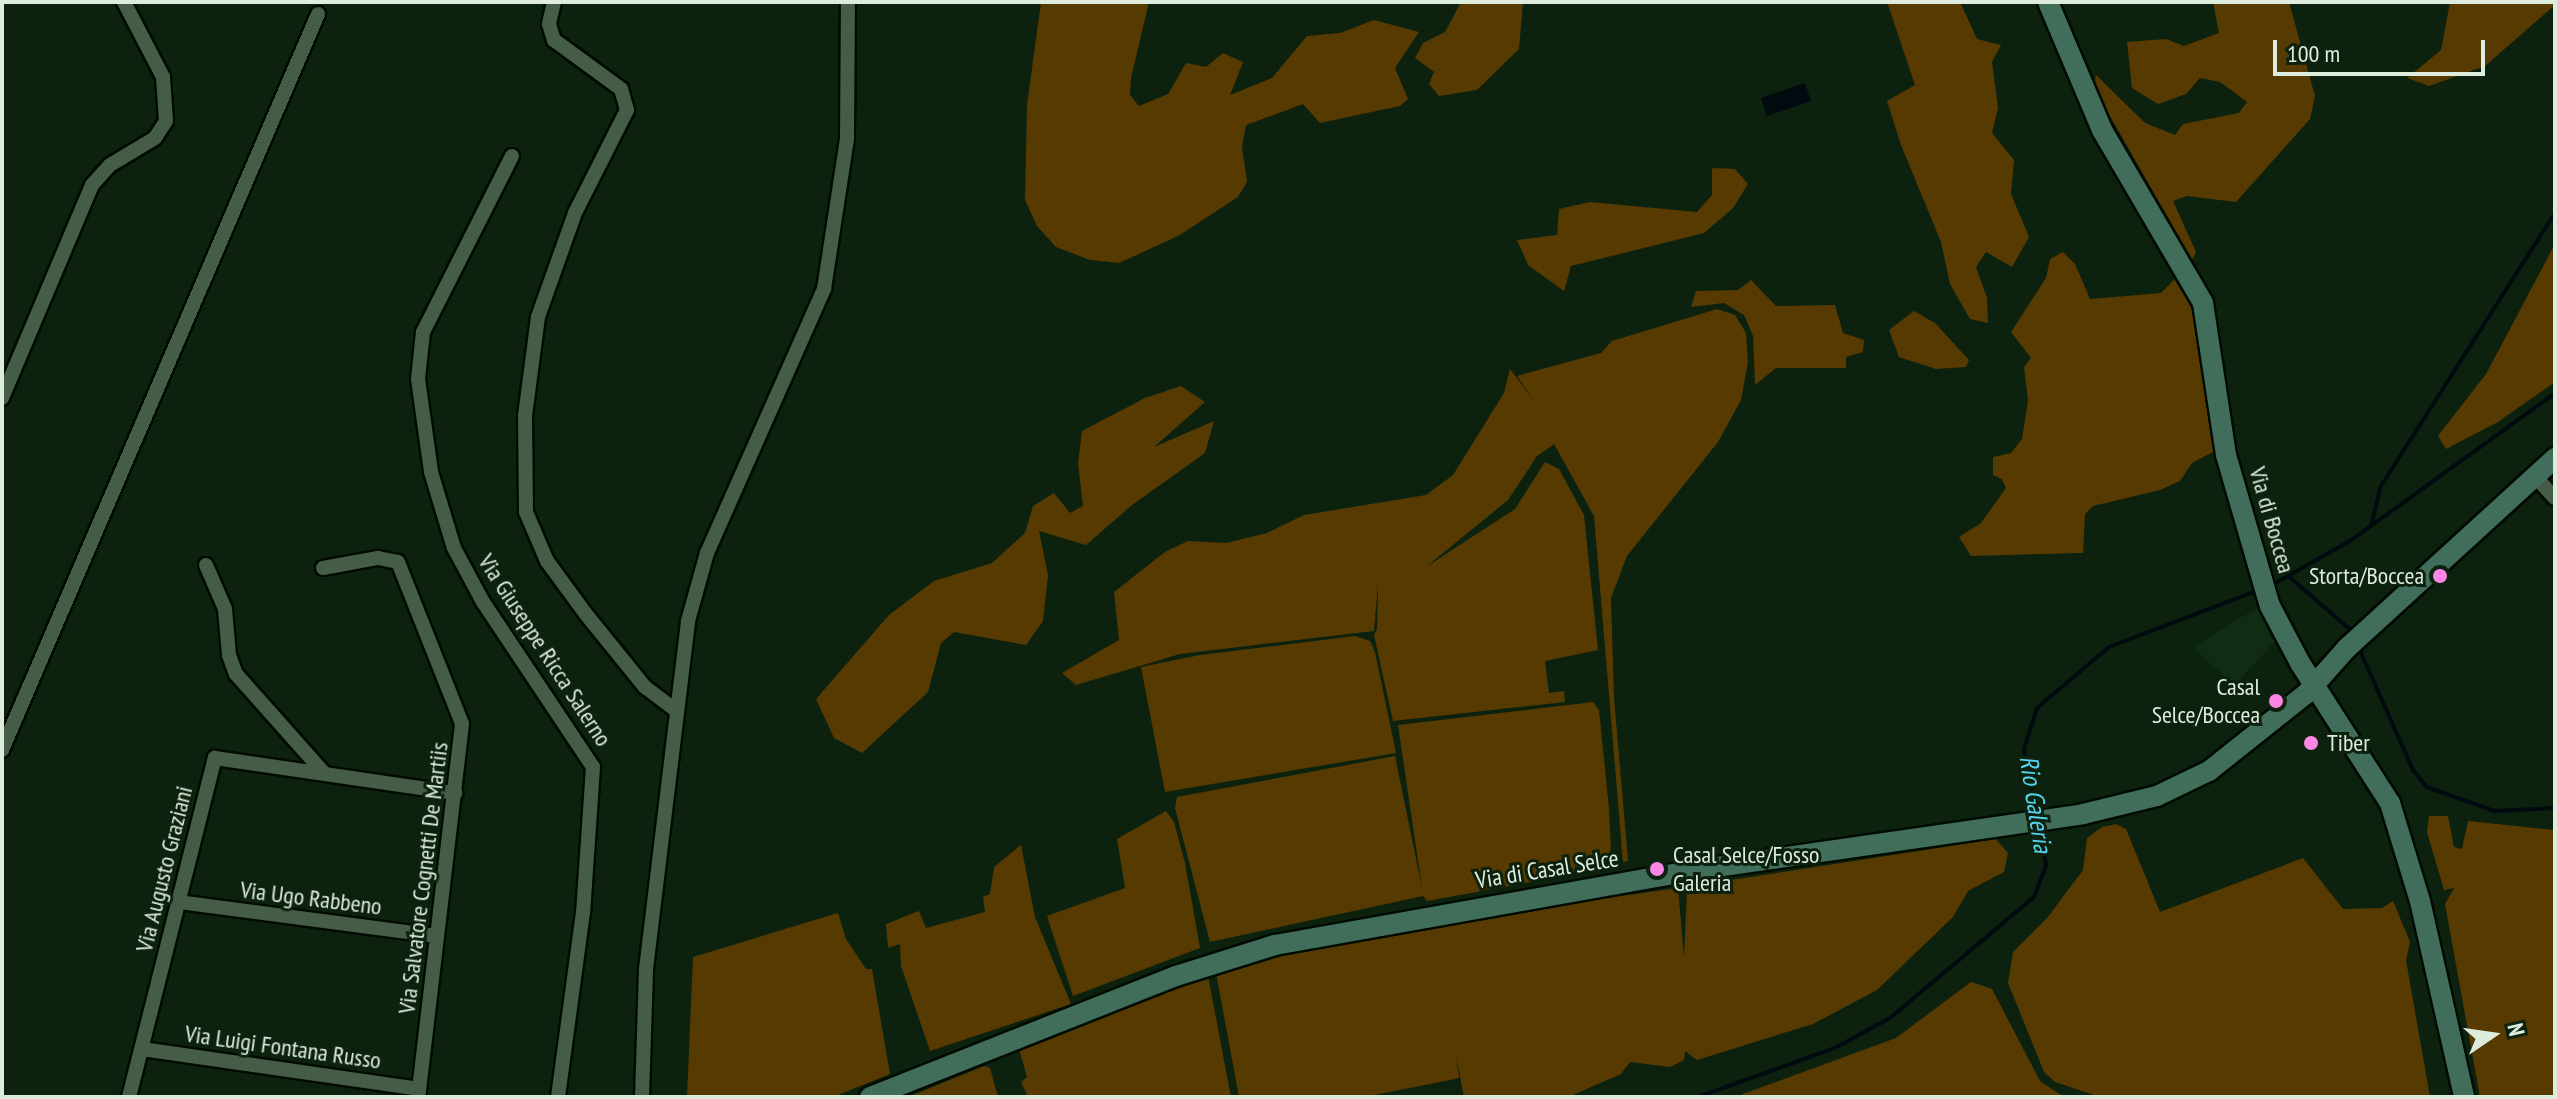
<!DOCTYPE html>
<html>
<head>
<meta charset="utf-8">
<style>
  body { margin:0 }
  #map { position:relative; width:2557px; height:1099px; overflow:hidden; background:#0c220e; font-family:"PT Sans Narrow",sans-serif }
  div>[style] { position:absolute }
  [style*='--x'] { left:calc(var(--x)*1px); top:calc(var(--y)*1px); width:calc(var(--w)*1px); rotate:calc(var(--a)*1deg) }
  .built>* { inset:0; background:#102c13 }
  .green>* { inset:0; background:#573a00 }
  .water>* { inset:0; background:#000a0f }
  .stream>* { height:4px; margin:-2px; padding:0 2px; transform-origin:2px; border-radius:2px; background:#000a0f }
  .roads { filter:drop-shadow(2px 0 #000b00) drop-shadow(-2px 0 #000b00) drop-shadow(0 2px #000b00) drop-shadow(0 -2px #000b00) }
  .street>* { height:14px; margin:-7px; padding:0 7px; transform-origin:7px; border-radius:7px; background:#455d46 }
  .secondary>* { height:20px; margin:-10px; padding:0 10px; transform-origin:10px; border-radius:10px; background:#416e5a }
  .dots>* { width:22px; height:22px; translate:-50% -50%; box-sizing:border-box; border:4px solid #0c220e; border-radius:50% }
  span { translate:-50% -50%; white-space:nowrap; text-align:center; line-height:1.15; -webkit-text-stroke:6px #0c220e; paint-order:stroke }
  .street-label { font-size:24px; color:#deecde }
  .poi-label { font-size:24px; color:#deecde }
  .right { translate:-100% -50%; text-align:right }
  .left { translate:0 -50%; text-align:left }
  .water-label { font-size:26px; color:#55d3ed; font-style:italic }
  .frame { position:absolute; inset:0; border:4px solid #deecde; pointer-events:none }
  .north { position:absolute; left:2453px; top:995px; width:80px; height:80px; -webkit-text-stroke:6px #0c220e; paint-order:stroke; rotate:77deg; font-size:22px; font-weight:700; line-height:32px; text-align:center; color:#deecde }
  .north::after { content:''; display:block; margin:auto; width:28px; height:36px; background:#deecde; clip-path:polygon(50% 0,100% 100%,50% 72%,0 100%) }
  .scale { position:absolute; left:2273px; top:40px; width:212px; height:36px; box-sizing:border-box; border:4px solid #deecde; border-top:0; padding-left:10px; font-size:24px; line-height:28px; white-space:nowrap; color:#deecde; -webkit-text-stroke:6px #0c220e; paint-order:stroke }
</style>
</head>
<body>
<div id="map">
  <div class="built">
    <i style="clip-path:polygon(2258px 607px,2276px 640px,2234px 686px,2193px 647px)"></i>
  </div>
  <div class="green">
    <i style="clip-path:polygon(1041px 2px,1149px 2px,1131px 78px,1130px 95px,1139px 106px,1168px 94px,1186px 63px,1206px 67px,1223px 53px,1243px 62px,1230px 95px,1272px 78px,1307px 36px,1340px 33px,1374px 20px,1419px 32px,1395px 68px,1408px 99px,1400px 106px,1320px 123px,1303px 104px,1246px 125px,1242px 147px,1247px 182px,1238px 197px,1178px 236px,1119px 263px,1090px 260px,1056px 247px,1037px 226px,1025px 200px,1027px 105px)"></i>
    <i style="clip-path:polygon(1461px 2px,1523px 2px,1519px 49px,1477px 90px,1439px 96px,1429px 84px,1434px 72px,1415px 58px,1423px 43px,1445px 32px)"></i>
    <i style="clip-path:polygon(1887px 2px,1960px 2px,1977px 39px,2001px 45px,1992px 62px,1998px 108px,1992px 133px,2014px 160px,2011px 194px,2029px 237px,2012px 267px,1986px 252px,1976px 267px,1987px 298px,1988px 323px,1970px 319px,1950px 284px,1941px 242px,1901px 145px,1887px 101px,1915px 85px)"></i>
    <i style="clip-path:polygon(2213px 2px,2289px 2px,2315px 96px,2310px 119px,2236px 202px,2187px 196px,2173px 201px,2196px 252px,2192px 260px,2094px 88px,2096px 75px,2145px 123px,2175px 135px,2183px 124px,2239px 113px,2247px 102px,2220px 82px,2200px 78px,2186px 94px,2158px 104px,2132px 88px,2127px 42px,2166px 39px,2184px 46px,2219px 33px)"></i>
    <i style="clip-path:polygon(2450px 2px,2555px 2px,2555px 5px,2485px 66px,2429px 86px,2407px 78px,2441px 50px)"></i>
    <i style="clip-path:polygon(1712px 168px,1735px 169px,1748px 184px,1733px 208px,1704px 233px,1571px 266px,1564px 291px,1528px 265px,1517px 240px,1557px 235px,1559px 209px,1590px 202px,1697px 212px,1712px 195px)"></i>
    <i style="clip-path:polygon(2555px 244px,2555px 382px,2498px 422px,2446px 449px,2438px 436px,2486px 374px)"></i>
    <i style="clip-path:polygon(2063px 252px,2075px 264px,2090px 299px,2161px 293px,2178px 276px,2197px 310px,2215px 451px,2192px 463px,2180px 481px,2160px 490px,2093px 506px,2085px 514px,2083px 553px,1971px 556px,1959px 537px,1981px 523px,2006px 488px,2002px 479px,1993px 475px,1993px 457px,2011px 453px,2022px 439px,2028px 400px,2024px 367px,2031px 358px,2011px 332px,2046px 278px,2050px 259px)"></i>
    <i style="clip-path:polygon(1751px 280px,1776px 306px,1835px 305px,1843px 333px,1864px 340px,1863px 352px,1846px 357px,1846px 368px,1776px 368px,1755px 385px,1753px 336px,1744px 315px,1724px 303px,1691px 307px,1696px 291px,1738px 290px)"></i>
    <i style="clip-path:polygon(1717px 309px,1735px 315px,1746px 333px,1748px 362px,1741px 400px,1718px 442px,1627px 556px,1611px 598px,1614px 698px,1628px 861px,1623px 862px,1594px 516px,1554px 444px,1537px 456px,1508px 500px,1426px 567px,1515px 509px,1545px 462px,1559px 469px,1584px 515px,1598px 650px,1545px 661px,1549px 693px,1564px 691px,1565px 702px,1393px 721px,1374px 635px,1377px 629px,1378px 583px,1374px 631px,1180px 654px,1076px 685px,1062px 673px,1119px 640px,1114px 592px,1165px 552px,1188px 541px,1226px 543px,1267px 533px,1304px 515px,1426px 495px,1453px 475px,1504px 393px,1510px 369px,1534px 401px,1517px 376px,1601px 353px,1612px 341px)"></i>
    <i style="clip-path:polygon(1914px 311px,1935px 323px,1969px 360px,1966px 367px,1936px 369px,1899px 357px,1889px 330px)"></i>
    <i style="clip-path:polygon(1181px 386px,1205px 402px,1154px 447px,1214px 421px,1205px 453px,1132px 505px,1086px 545px,1039px 531px,1048px 575px,1043px 621px,1026px 645px,954px 632px,941px 643px,928px 692px,862px 753px,834px 738px,816px 699px,889px 615px,934px 581px,992px 563px,1025px 533px,1033px 506px,1054px 493px,1070px 513px,1083px 506px,1078px 463px,1082px 431px,1145px 398px)"></i>
    <i style="clip-path:polygon(1355px 636px,1370px 641px,1375px 652px,1396px 753px,1165px 792px,1141px 667px,1200px 655px)"></i>
    <i style="clip-path:polygon(1593px 702px,1599px 710px,1609px 809px,1611px 848px,1603px 869px,1427px 901px,1423px 896px,1210px 942px,1175px 808px,1177px 797px,1395px 756px,1422px 888px,1398px 725px)"></i>
    <i style="clip-path:polygon(1166px 811px,1174px 822px,1185px 863px,1200px 948px,1073px 996px,1047px 916px,1125px 888px,1117px 839px)"></i>
    <i style="clip-path:polygon(2429px 816px,2448px 816px,2454px 847px,2462px 849px,2468px 821px,2555px 830px,2555px 1097px,2480px 1097px,2445px 904px,2454px 888px,2444px 890px,2427px 832px)"></i>
    <i style="clip-path:polygon(2116px 824px,2126px 829px,2160px 912px,2303px 858px,2343px 909px,2382px 908px,2393px 901px,2410px 942px,2406px 960px,2430px 1097px,2100px 1097px,2055px 1082px,2044px 1072px,2008px 983px,2013px 952px,2048px 917px,2083px 870px,2087px 838px,2102px 827px)"></i>
    <i style="clip-path:polygon(1996px 839px,2008px 853px,2004px 872px,1968px 891px,1953px 917px,1877px 990px,1813px 1024px,1697px 1060px,1685px 1051px,1684px 1060px,1670px 1067px,1630px 1062px,1621px 1074px,1568px 1097px,1464px 1097px,1456px 1055px,1459px 1078px,1415px 1087px,1364px 1097px,1239px 1097px,1216px 973px,1269px 956px,1430px 929px,1431px 923px,1678px 888px,1684px 957px,1687px 891px,1705px 884px)"></i>
    <i style="clip-path:polygon(1021px 845px,1035px 917px,1071px 1004px,930px 1051px,901px 966px,900px 944px,888px 948px,886px 924px,919px 911px,926px 928px,985px 912px,983px 897px,990px 894px,994px 867px)"></i>
    <i style="clip-path:polygon(838px 913px,846px 939px,866px 969px,872px 969px,890px 1074px,833px 1097px,687px 1097px,693px 957px)"></i>
    <i style="clip-path:polygon(1208px 976px,1231px 1097px,1028px 1097px,1021px 1082px,1027px 1077px,1018px 1045px,1088px 1015px)"></i>
    <i style="clip-path:polygon(1971px 982px,1992px 989px,2040px 1081px,2064px 1097px,1735px 1097px,1896px 1038px)"></i>
    <i style="clip-path:polygon(984px 1066px,990px 1068px,998px 1097px,908px 1097px)"></i>
  </div>
  <div class="water">
    <i style="clip-path:polygon(1805px 83px,1811px 101px,1767px 116px,1761px 98px)"></i>
  </div>
  <div class="stream">
    <i style="--x:2371;--y:526;--w:41;--a:-76"></i>
    <i style="--x:2381;--y:486;--w:324;--a:-57.5"></i>
    <i style="--x:2288;--y:576;--w:83;--a:40.6"></i>
    <i style="--x:2272;--y:585;--w:90;--a:-29.4"></i>
    <i style="--x:2350;--y:541;--w:253;--a:-35.8"></i>
    <i style="--x:2358;--y:646;--w:136;--a:66.1"></i>
    <i style="--x:2413;--y:770;--w:22;--a:51"></i>
    <i style="--x:2427;--y:787;--w:71;--a:19.7"></i>
    <i style="--x:2494;--y:811;--w:61;--a:-2.8"></i>
    <i style="--x:2037;--y:816;--w:68;--a:-101"></i>
    <i style="--x:2024;--y:749;--w:43;--a:-72.4"></i>
    <i style="--x:2037;--y:708;--w:94;--a:-40.3"></i>
    <i style="--x:2109;--y:647;--w:155;--a:-20.8"></i>
    <i style="--x:1698;--y:1097;--w:145;--a:-19.7"></i>
    <i style="--x:1835;--y:1048;--w:63;--a:-28.6"></i>
    <i style="--x:1890;--y:1018;--w:188;--a:-40"></i>
    <i style="--x:2034;--y:897;--w:34;--a:-69"></i>
    <i style="--x:2046;--y:865;--w:36;--a:-99"></i>
  </div>
  <div class="roads">
    <div class="street">
      <i style="--x:554;--y:2;--w:23;--a:103"></i>
      <i style="--x:549;--y:24;--w:17;--a:73"></i>
      <i style="--x:554;--y:40;--w:83;--a:36.2"></i>
      <i style="--x:621;--y:89;--w:22;--a:74"></i>
      <i style="--x:627;--y:110;--w:115;--a:116.8"></i>
      <i style="--x:575;--y:213;--w:110;--a:109.6"></i>
      <i style="--x:538;--y:317;--w:100;--a:97.5"></i>
      <i style="--x:525;--y:416;--w:96;--a:89.4"></i>
      <i style="--x:526;--y:512;--w:53;--a:66.8"></i>
      <i style="--x:547;--y:561;--w:64;--a:53.8"></i>
      <i style="--x:585;--y:613;--w:95;--a:51"></i>
      <i style="--x:645;--y:687;--w:39;--a:37"></i>
      <i style="--x:512;--y:156;--w:197;--a:116.8"></i>
      <i style="--x:423;--y:332;--w:47;--a:96.1"></i>
      <i style="--x:418;--y:379;--w:94;--a:82"></i>
      <i style="--x:431;--y:472;--w:79;--a:73.2"></i>
      <i style="--x:454;--y:548;--w:61;--a:61.8"></i>
      <i style="--x:483;--y:602;--w:198;--a:56.3"></i>
      <i style="--x:593;--y:767;--w:145;--a:93.9"></i>
      <i style="--x:583;--y:912;--w:187;--a:97.7"></i>
      <i style="--x:2;--y:398;--w:231;--a:-67.1"></i>
      <i style="--x:92;--y:185;--w:27;--a:-48"></i>
      <i style="--x:110;--y:165;--w:52;--a:-31"></i>
      <i style="--x:155;--y:138;--w:20;--a:-57"></i>
      <i style="--x:166;--y:121;--w:44;--a:-93.9"></i>
      <i style="--x:163;--y:77;--w:85;--a:-117.5"></i>
      <i style="--x:2534;--y:475;--w:31;--a:48"></i>
      <i style="--x:206;--y:565;--w:48;--a:66.6"></i>
      <i style="--x:225;--y:609;--w:46;--a:85"></i>
      <i style="--x:229;--y:655;--w:20;--a:70"></i>
      <i style="--x:236;--y:674;--w:131;--a:48.4"></i>
      <i style="--x:323;--y:568;--w:56;--a:-10.3"></i>
      <i style="--x:378;--y:558;--w:20;--a:11"></i>
      <i style="--x:398;--y:562;--w:174;--a:68.4"></i>
      <i style="--x:462;--y:724;--w:376;--a:96.7"></i>
      <i style="--x:2;--y:750;--w:801;--a:-66.76"></i>
      <i style="--x:179;--y:902;--w:260;--a:7.5"></i>
      <i style="--x:142;--y:1049;--w:280;--a:8.2"></i>
      <i style="--x:129;--y:1097;--w:350;--a:-75.8"></i>
      <i style="--x:215;--y:758;--w:243;--a:8.3"></i>
      <i style="--x:642;--y:1097;--w:128;--a:-88.2"></i>
      <i style="--x:646;--y:969;--w:351;--a:-83.1"></i>
      <i style="--x:688;--y:621;--w:71;--a:-74.4"></i>
      <i style="--x:707;--y:553;--w:289;--a:-66.1"></i>
      <i style="--x:824;--y:289;--w:152;--a:-81.3"></i>
      <i style="--x:847;--y:139;--w:137;--a:-89.6"></i>
    </div>
    <div class="secondary">
      <i style="--x:2048;--y:2;--w:139;--a:67.1"></i>
      <i style="--x:2102;--y:130;--w:200;--a:59.7"></i>
      <i style="--x:2203;--y:303;--w:154;--a:81.4"></i>
      <i style="--x:2226;--y:455;--w:157;--a:73.8"></i>
      <i style="--x:2270;--y:606;--w:64;--a:62.2"></i>
      <i style="--x:2300;--y:663;--w:166;--a:57.3"></i>
      <i style="--x:2390;--y:803;--w:102;--a:73"></i>
      <i style="--x:2420;--y:901;--w:201;--a:77.3"></i>
      <i style="--x:870;--y:1097;--w:329;--a:-21.6"></i>
      <i style="--x:1176;--y:976;--w:104;--a:-17.4"></i>
      <i style="--x:1275;--y:945;--w:435;--a:-10.1"></i>
      <i style="--x:1703;--y:869;--w:384;--a:-8.2"></i>
      <i style="--x:2083;--y:814;--w:76;--a:-13.7"></i>
      <i style="--x:2157;--y:796;--w:58;--a:-25.7"></i>
      <i style="--x:2209;--y:771;--w:125;--a:-38.5"></i>
      <i style="--x:2307;--y:693;--w:60;--a:-48.4"></i>
      <i style="--x:2347;--y:648;--w:282;--a:-42.4"></i>
    </div>
  </div>
  <div class="dots">
    <i style="left:2440px;top:576px;background:#fc86e4"></i>
    <i style="left:2276px;top:701px;background:#fc86e4"></i>
    <i style="left:2311px;top:743px;background:#fc86e4"></i>
    <i style="left:1657px;top:869px;background:#fc86e4"></i>
  </div>
  <div class="street-label">
    <span style="left:2272px;top:520px;rotate:74deg">Via di Boccea</span>
    <span style="left:545px;top:650px;rotate:57deg">Via Giuseppe Ricca Salerno</span>
    <span style="left:164px;top:869px;rotate:-76deg">Via Augusto Graziani</span>
    <span style="left:1547px;top:869px;rotate:-9deg">Via di Casal Selce</span>
    <span style="left:423px;top:878px;rotate:-83deg">Via Salvatore Cognetti De Martiis</span>
    <span style="left:311px;top:898px;rotate:7deg">Via Ugo Rabbeno</span>
    <span style="left:283px;top:1047px;rotate:8deg">Via Luigi Fontana Russo</span>
  </div>
  <div class="poi-label">
    <span class="right" style="left:2424px;top:576px">Storta/Boccea</span>
    <span class="right" style="left:2260px;top:701px">Casal<br>Selce/Boccea</span>
    <span class="left" style="left:2327px;top:743px">Tiber</span>
    <span class="left" style="left:1673px;top:869px">Casal Selce/Fosso<br>Galeria</span>
  </div>
  <div class="water-label">
    <span style="left:2036px;top:804px;rotate:81deg">Rio Galeria</span>
  </div>
  <div class="frame"></div>
  <div class="north">N</div>
  <div class="scale">100 m</div>
</div>
</body>
</html>
